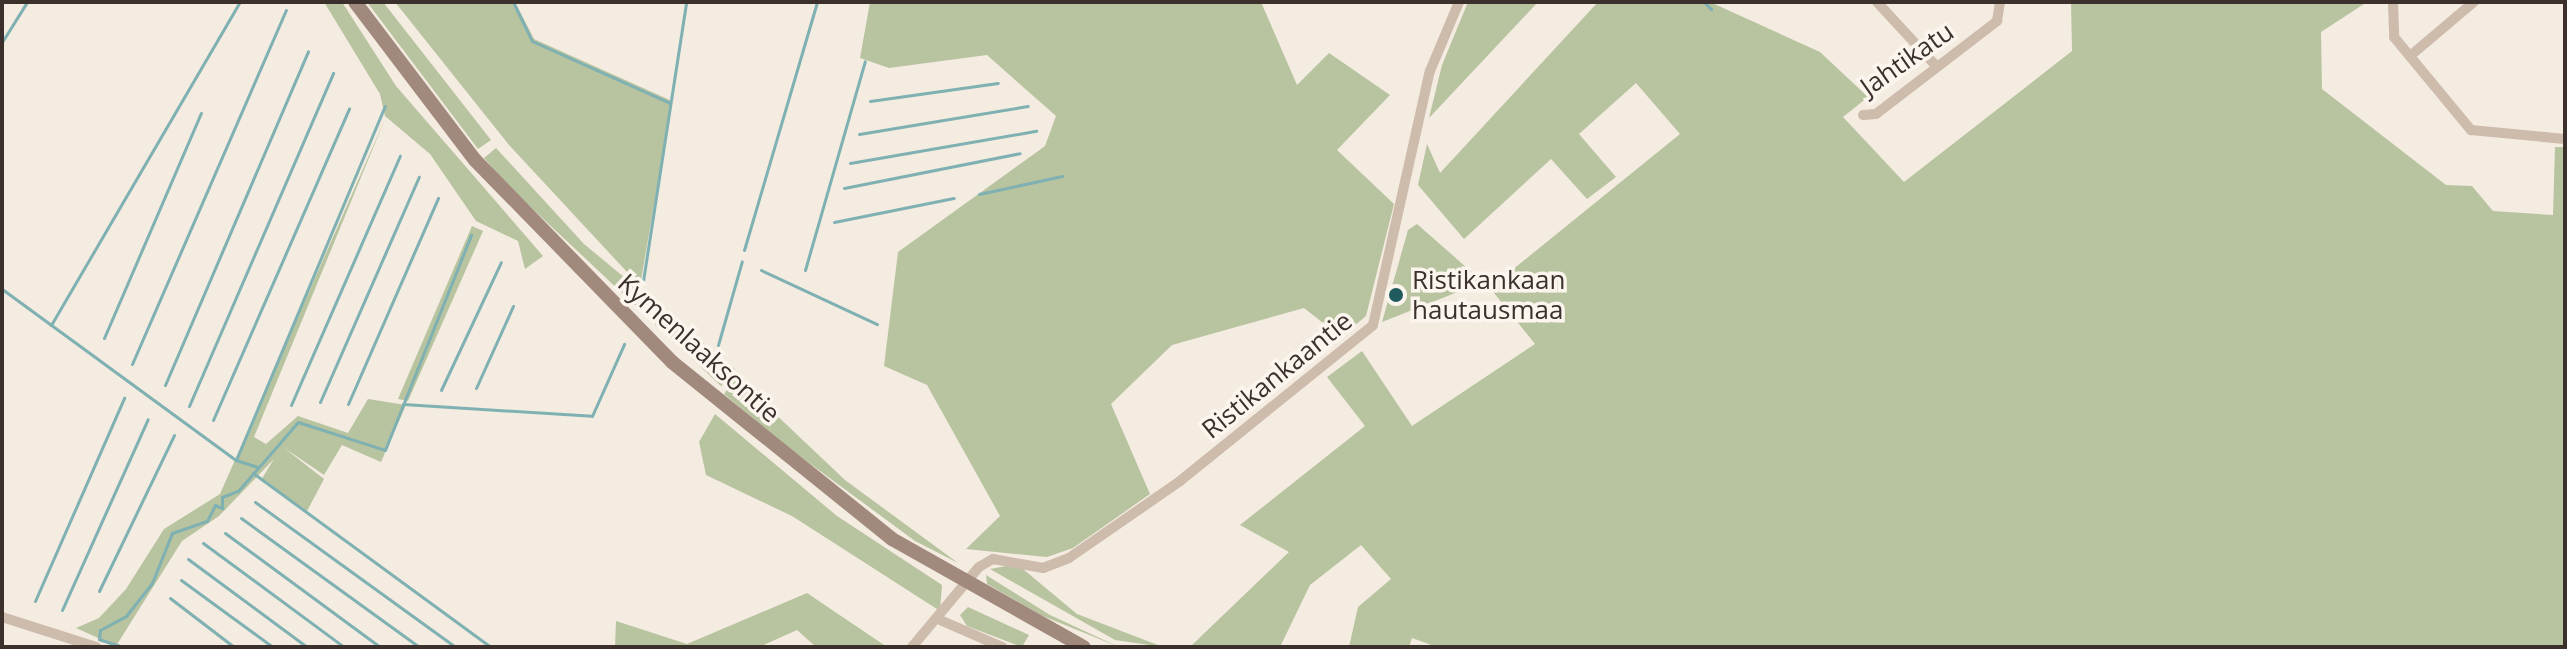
<!DOCTYPE html>
<html>
<head>
<meta charset="utf-8">
<style>
  body { margin:0 }
  #map { position:relative; width:2567px; height:649px; overflow:hidden; background:#f4ebe1; font-family:"Open Sans",sans-serif }
  div>[style] { position:absolute }
  [style*='--x'] { left:calc(var(--x)*1px); top:calc(var(--y)*1px); width:calc(var(--w)*1px); rotate:calc(var(--a)*1deg) }
  .green>* { inset:0; background:#b8c4a0 }
  .stream>* { height:3px; margin:-1.5px; padding:0 1.5px; transform-origin:1.5px; border-radius:1.5px; background:#7fb0b2 }
  .street>* { height:10px; margin:-5px; padding:0 5px; transform-origin:5px; border-radius:5px; background:#cdbbac }
  .secondary>* { height:14px; margin:-7px; padding:0 7px; transform-origin:7px; border-radius:7px; background:#a18a7d }
  .dots>* { width:22px; height:22px; translate:-50% -50%; box-sizing:border-box; border:4px solid #fbf5ee; border-radius:50% }
  span { translate:-50% -50%; white-space:nowrap; text-align:center; line-height:1.15; -webkit-text-stroke:7px #fbf5ee; paint-order:stroke }
  .street-label { font-size:26px; color:#3b302b }
  .poi-label { font-size:26px; color:#3b302b }
  .left { translate:0 -50%; text-align:left }
  .frame { position:absolute; inset:0; border:4px solid #3b302b; pointer-events:none }
</style>
</head>
<body>
<div id="map">
  <div class="green">
    <i style="clip-path:polygon(324px 2px,342px 2px,396px 86px,543px 256px,525px 269px,518px 241px,476px 221px,430px 154px,385px 116px,380px 94px)"></i>
    <i style="clip-path:polygon(367px 2px,383px 2px,491px 140px,478px 149px)"></i>
    <i style="clip-path:polygon(395px 2px,515px 2px,534px 39px,672px 101px,640px 286px,509px 145px)"></i>
    <i style="clip-path:polygon(870px 2px,1261px 2px,1297px 85px,1329px 53px,1390px 95px,1337px 150px,1394px 204px,1366px 316px,1341px 337px,1304px 308px,1172px 345px,1111px 404px,1150px 494px,1073px 548px,1047px 557px,966px 549px,1000px 516px,927px 385px,884px 366px,898px 252px,1045px 146px,1056px 116px,987px 55px,889px 68px,860px 58px)"></i>
    <i style="clip-path:polygon(1468px 2px,1538px 2px,1429px 118px,1442px 65px)"></i>
    <i style="clip-path:polygon(1598px 2px,1710px 2px,1820px 52px,1868px 97px,1843px 117px,1904px 182px,2072px 51px,2071px 2px,2367px 2px,2321px 32px,2322px 89px,2446px 185px,2472px 186px,2493px 211px,2553px 215px,2555px 147px,2565px 147px,2565px 647px,1437px 647px,1412px 638px,1409px 647px,1349px 647px,1358px 607px,1391px 579px,1361px 545px,1310px 585px,1280px 647px,1192px 645px,1289px 552px,1240px 525px,1365px 426px,1327px 377px,1362px 351px,1412px 426px,1535px 344px,1490px 288px,1680px 134px,1636px 83px,1579px 134px,1616px 177px,1587px 199px,1551px 159px,1464px 239px,1418px 185px,1427px 144px,1440px 173px)"></i>
    <i style="clip-path:polygon(385px 119px,254px 437px,266px 444px,298px 416px,348px 433px,368px 399px,406px 405px,381px 462px,342px 445px,324px 475px,283px 447px,324px 479px,307px 511px,261px 480px,274px 459px,219px 516px,182px 541px,116px 646px,76px 628px,99px 618px,126px 589px,164px 529px,220px 494px)"></i>
    <i style="clip-path:polygon(496px 148px,584px 244px,735px 369px,721px 386px,505px 183px,484px 158px)"></i>
    <i style="clip-path:polygon(1417px 224px,1483px 282px,1382px 322px,1408px 230px)"></i>
    <i style="clip-path:polygon(472px 226px,483px 231px,408px 401px,398px 399px)"></i>
    <i style="clip-path:polygon(736px 377px,845px 480px,958px 563px,915px 541px,782px 443px,724px 394px)"></i>
    <i style="clip-path:polygon(715px 414px,837px 516px,942px 585px,940px 611px,792px 516px,706px 475px,699px 442px)"></i>
    <i style="clip-path:polygon(1017px 564px,1077px 614px,1163px 647px,1115px 640px,990px 569px)"></i>
    <i style="clip-path:polygon(986px 575px,1050px 615px,1119px 647px,1043px 616px,987px 584px)"></i>
    <i style="clip-path:polygon(807px 593px,887px 647px,816px 647px,797px 630px,759px 647px,615px 647px,616px 621px,687px 644px)"></i>
    <i style="clip-path:polygon(968px 607px,1029px 635px,1022px 647px,967px 626px,960px 615px)"></i>
  </div>
  <div class="stream">
    <i style="--x:513;--y:2;--w:43;--a:64"></i>
    <i style="--x:532;--y:41;--w:151;--a:24.2"></i>
    <i style="--x:1704;--y:2;--w:10;--a:45"></i>
    <i style="--x:2;--y:42;--w:47;--a:-58"></i>
    <i style="--x:870;--y:101;--w:129;--a:-8"></i>
    <i style="--x:859;--y:134;--w:171;--a:-9.4"></i>
    <i style="--x:850;--y:163;--w:189;--a:-9.8"></i>
    <i style="--x:844;--y:188;--w:179;--a:-11.2"></i>
    <i style="--x:979;--y:194;--w:85;--a:-12.2"></i>
    <i style="--x:834;--y:222;--w:122;--a:-11.3"></i>
    <i style="--x:744;--y:250;--w:259;--a:-73.6"></i>
    <i style="--x:761;--y:270;--w:128;--a:25"></i>
    <i style="--x:805;--y:270;--w:217;--a:-74"></i>
    <i style="--x:643;--y:281;--w:282;--a:-81.2"></i>
    <i style="--x:2;--y:289;--w:290;--a:36.2"></i>
    <i style="--x:236;--y:460;--w:22;--a:18"></i>
    <i style="--x:51;--y:325;--w:374;--a:-59.7"></i>
    <i style="--x:104;--y:338;--w:245;--a:-66.7"></i>
    <i style="--x:718;--y:345;--w:87;--a:-74.1"></i>
    <i style="--x:132;--y:364;--w:386;--a:-66.5"></i>
    <i style="--x:165;--y:385;--w:363;--a:-66.8"></i>
    <i style="--x:476;--y:388;--w:90;--a:-65.7"></i>
    <i style="--x:441;--y:390;--w:141;--a:-64.9"></i>
    <i style="--x:320;--y:402;--w:246;--a:-66.3"></i>
    <i style="--x:348;--y:404;--w:225;--a:-66.4"></i>
    <i style="--x:403;--y:404;--w:189;--a:3.6"></i>
    <i style="--x:592;--y:416;--w:79;--a:-66"></i>
    <i style="--x:291;--y:405;--w:272;--a:-66.4"></i>
    <i style="--x:189;--y:406;--w:363;--a:-66.6"></i>
    <i style="--x:213;--y:420;--w:340;--a:-66.4"></i>
    <i style="--x:236;--y:460;--w:384;--a:-67.2"></i>
    <i style="--x:253;--y:473;--w:295;--a:36.2"></i>
    <i style="--x:255;--y:502;--w:247;--a:35.9"></i>
    <i style="--x:241;--y:518;--w:220;--a:35.9"></i>
    <i style="--x:225;--y:533;--w:192;--a:36.3"></i>
    <i style="--x:203;--y:543;--w:175;--a:36.4"></i>
    <i style="--x:188;--y:559;--w:148;--a:36.5"></i>
    <i style="--x:181;--y:580;--w:114;--a:36.1"></i>
    <i style="--x:99;--y:591;--w:173;--a:-64.3"></i>
    <i style="--x:170;--y:598;--w:81;--a:37.4"></i>
    <i style="--x:35;--y:601;--w:222;--a:-66.3"></i>
    <i style="--x:62;--y:610;--w:209;--a:-65.8"></i>
    <i style="--x:123;--y:647;--w:25;--a:-162"></i>
    <i style="--x:99;--y:639;--w:9;--a:-84"></i>
    <i style="--x:100;--y:630;--w:30;--a:-28"></i>
    <i style="--x:126;--y:616;--w:42;--a:-51.8"></i>
    <i style="--x:152;--y:583;--w:54;--a:-68.2"></i>
    <i style="--x:172;--y:533;--w:37;--a:-19"></i>
    <i style="--x:207;--y:521;--w:18;--a:-63"></i>
    <i style="--x:215;--y:505;--w:8;--a:23"></i>
    <i style="--x:222;--y:508;--w:11;--a:-90"></i>
    <i style="--x:222;--y:497;--w:17;--a:-21"></i>
    <i style="--x:238;--y:491;--w:91;--a:-49"></i>
    <i style="--x:298;--y:422;--w:91;--a:17.8"></i>
    <i style="--x:385;--y:450;--w:232;--a:-68.2"></i>
  </div>
  <div class="street">
    <i style="--x:1877;--y:2;--w:87;--a:47.3"></i>
    <i style="--x:2393;--y:2;--w:35;--a:88"></i>
    <i style="--x:2394;--y:37;--w:121;--a:50.4"></i>
    <i style="--x:2471;--y:130;--w:94;--a:5.5"></i>
    <i style="--x:2410;--y:56;--w:84;--a:-40.2"></i>
    <i style="--x:1863;--y:115;--w:13;--a:-4"></i>
    <i style="--x:1876;--y:114;--w:153;--a:-37.5"></i>
    <i style="--x:1997;--y:21;--w:19;--a:-81"></i>
    <i style="--x:2;--y:617;--w:99;--a:17.7"></i>
    <i style="--x:940;--y:620;--w:68;--a:23.5"></i>
    <i style="--x:912;--y:647;--w:104;--a:-50.1"></i>
    <i style="--x:979;--y:567;--w:16;--a:-30"></i>
    <i style="--x:993;--y:559;--w:51;--a:10.2"></i>
    <i style="--x:1043;--y:568;--w:28;--a:-21"></i>
    <i style="--x:1069;--y:558;--w:135;--a:-34.7"></i>
    <i style="--x:1180;--y:481;--w:248;--a:-38.9"></i>
    <i style="--x:1373;--y:325;--w:260;--a:-77.4"></i>
    <i style="--x:1430;--y:71;--w:75;--a:-67.2"></i>
  </div>
  <div class="secondary">
    <i style="--x:355;--y:2;--w:198;--a:52.8"></i>
    <i style="--x:475;--y:160;--w:282;--a:45.7"></i>
    <i style="--x:672;--y:362;--w:282;--a:38.8"></i>
    <i style="--x:892;--y:539;--w:220;--a:29.4"></i>
  </div>
  <div class="dots">
    <i style="left:1396px;top:295px;background:#1f5a5e"></i>
  </div>
  <div class="street-label">
    <span style="left:1907px;top:59px;rotate:-35deg">Jahtikatu</span>
    <span style="left:699px;top:348px;rotate:42deg">Kymenlaaksontie</span>
    <span style="left:1277px;top:375px;rotate:-39deg">Ristikankaantie</span>
  </div>
  <div class="poi-label">
    <span class="left" style="left:1412px;top:295px">Ristikankaan<br>hautausmaa</span>
  </div>
  <div class="frame"></div>
</div>
</body>
</html>
